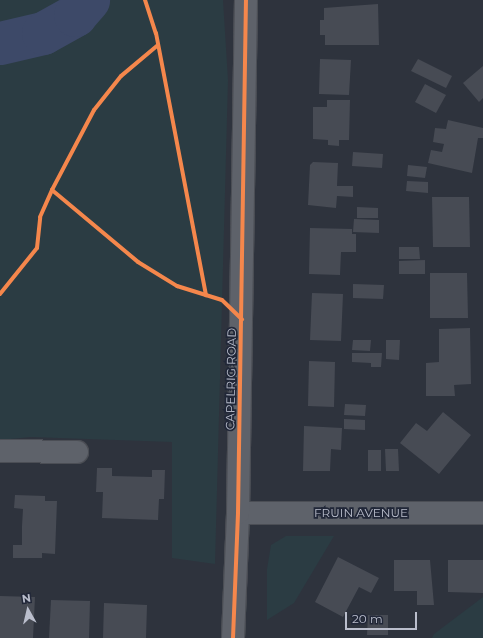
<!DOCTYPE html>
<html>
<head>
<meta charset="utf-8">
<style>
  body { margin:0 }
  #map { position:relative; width:483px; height:638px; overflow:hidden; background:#2e333d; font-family:Montserrat,sans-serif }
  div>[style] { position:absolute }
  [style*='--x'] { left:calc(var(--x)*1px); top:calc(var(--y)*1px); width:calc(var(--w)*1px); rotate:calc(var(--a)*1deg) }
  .green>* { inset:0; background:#2b3c43 }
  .river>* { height:43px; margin:-21.5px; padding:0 21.5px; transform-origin:21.5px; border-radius:21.5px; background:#3d4968 }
  .building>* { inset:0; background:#474b54 }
  .roads { filter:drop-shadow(1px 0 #4b4e55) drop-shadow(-1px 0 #4b4e55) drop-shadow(0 1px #4b4e55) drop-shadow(0 -1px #4b4e55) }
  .minor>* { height:22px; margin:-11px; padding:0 11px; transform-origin:11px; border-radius:11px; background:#5e626a }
  .tertiary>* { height:22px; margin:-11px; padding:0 11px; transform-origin:11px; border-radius:11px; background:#5e626a }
  .cycleway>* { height:4px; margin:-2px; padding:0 2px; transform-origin:2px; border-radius:2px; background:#f5874c }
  span { translate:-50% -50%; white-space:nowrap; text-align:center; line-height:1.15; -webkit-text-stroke:3.5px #212738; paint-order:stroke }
  .street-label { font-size:12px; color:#babecc }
  .north { position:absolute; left:8px; top:590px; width:40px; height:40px; -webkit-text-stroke:3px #212738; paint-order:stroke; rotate:352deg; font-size:11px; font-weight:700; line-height:16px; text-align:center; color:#babecc }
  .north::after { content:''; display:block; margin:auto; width:14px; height:18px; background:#babecc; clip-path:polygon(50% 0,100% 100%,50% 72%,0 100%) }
  .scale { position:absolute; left:345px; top:612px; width:72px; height:18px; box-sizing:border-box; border:2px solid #babecc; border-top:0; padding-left:5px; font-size:12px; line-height:14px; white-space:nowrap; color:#babecc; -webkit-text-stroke:3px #212738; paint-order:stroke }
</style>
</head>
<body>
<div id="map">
  <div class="green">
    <i style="clip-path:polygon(0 0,223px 0,228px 80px,215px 564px,172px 558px,172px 442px,31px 437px,0 440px)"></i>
    <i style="clip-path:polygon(286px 536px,334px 536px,294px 603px,267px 620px,267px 569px,271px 545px)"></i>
    <i style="clip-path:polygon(483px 597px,483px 638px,432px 638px,434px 634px)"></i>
  </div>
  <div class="river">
    <i style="--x:0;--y:43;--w:44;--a:-13.1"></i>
    <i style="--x:43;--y:33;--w:37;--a:-29"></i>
    <i style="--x:75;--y:15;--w:20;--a:-49"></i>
  </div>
  <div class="building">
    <i style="clip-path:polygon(378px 4px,379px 45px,325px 45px,325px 35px,320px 35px,320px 20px,324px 20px,324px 8px)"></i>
    <i style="clip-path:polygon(320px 59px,351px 60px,349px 95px,319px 94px)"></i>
    <i style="clip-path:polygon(418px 59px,452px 76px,446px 88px,411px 71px)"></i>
    <i style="clip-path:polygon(483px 66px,483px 98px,479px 102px,463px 83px)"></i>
    <i style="clip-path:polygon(425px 84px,446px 95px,436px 113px,415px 102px)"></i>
    <i style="clip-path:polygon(327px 100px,350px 100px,349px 140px,339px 140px,339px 146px,328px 145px,328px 140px,313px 139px,313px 107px,327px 107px)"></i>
    <i style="clip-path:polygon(448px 120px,483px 128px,483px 138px,478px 138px,472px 173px,428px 163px,431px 150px,442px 152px,444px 144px,433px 142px,435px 128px,446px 129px)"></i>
    <i style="clip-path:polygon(353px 152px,383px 154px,382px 168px,352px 166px)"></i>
    <i style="clip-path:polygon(313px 162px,338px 163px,337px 186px,353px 186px,353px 197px,337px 196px,336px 208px,308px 205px,310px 165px)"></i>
    <i style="clip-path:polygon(408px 165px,427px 167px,425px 178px,407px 176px)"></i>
    <i style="clip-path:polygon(407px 181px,428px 182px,428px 193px,406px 191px)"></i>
    <i style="clip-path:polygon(432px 197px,469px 197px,470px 247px,433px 247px)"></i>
    <i style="clip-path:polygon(357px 207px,378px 208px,378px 218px,357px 218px)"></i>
    <i style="clip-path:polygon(354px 219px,379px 220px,379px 233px,353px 232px)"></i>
    <i style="clip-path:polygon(310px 228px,352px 229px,352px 234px,356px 234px,356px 252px,341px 252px,340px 275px,309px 274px)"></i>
    <i style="clip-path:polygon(399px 247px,419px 247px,420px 259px,399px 259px)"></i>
    <i style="clip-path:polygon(425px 260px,425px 274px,399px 274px,399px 261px)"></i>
    <i style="clip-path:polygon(430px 273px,467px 273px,468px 318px,430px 318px)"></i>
    <i style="clip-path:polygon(353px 284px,384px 285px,383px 299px,353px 298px)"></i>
    <i style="clip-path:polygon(312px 293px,343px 294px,341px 341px,310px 340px)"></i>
    <i style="clip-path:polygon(470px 328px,471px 384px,454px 385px,455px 396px,426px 396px,426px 363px,439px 362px,439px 329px)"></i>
    <i style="clip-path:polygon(353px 340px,371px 340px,370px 351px,352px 350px)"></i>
    <i style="clip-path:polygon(386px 340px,400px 340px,399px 360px,386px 359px)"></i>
    <i style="clip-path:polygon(352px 353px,382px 353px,381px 367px,371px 367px,371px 363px,352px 362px)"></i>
    <i style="clip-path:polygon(309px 361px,335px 362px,334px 407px,308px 406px)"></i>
    <i style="clip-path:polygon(345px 404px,366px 405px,365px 416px,344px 415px)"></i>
    <i style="clip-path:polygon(443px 412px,471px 435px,439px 474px,400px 443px,416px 423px,427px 431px)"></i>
    <i style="clip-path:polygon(344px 419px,365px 420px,365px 430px,344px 429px)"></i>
    <i style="clip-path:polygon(304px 426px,342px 428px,341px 450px,331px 449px,330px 471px,303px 471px)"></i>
    <i style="clip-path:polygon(385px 449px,398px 449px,399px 471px,386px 471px)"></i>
    <i style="clip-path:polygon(368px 450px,381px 450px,381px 471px,368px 471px)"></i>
    <i style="clip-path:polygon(97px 468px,112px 468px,112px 476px,152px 477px,152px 470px,165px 470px,164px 499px,159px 499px,158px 520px,102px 518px,103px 492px,96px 492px)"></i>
    <i style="clip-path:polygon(15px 495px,45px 496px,45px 501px,57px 501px,55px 554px,42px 553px,42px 558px,13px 558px,13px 545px,22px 545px,22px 526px,23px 509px,14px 508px)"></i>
    <i style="clip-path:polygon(338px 557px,379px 578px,371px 593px,359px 587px,343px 617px,315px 602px)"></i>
    <i style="clip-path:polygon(394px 560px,430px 560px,434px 605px,417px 605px,417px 591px,394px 591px)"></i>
    <i style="clip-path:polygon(448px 560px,483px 560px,483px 593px,448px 592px)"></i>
    <i style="clip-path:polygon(0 596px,35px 597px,33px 638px,0 638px)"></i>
    <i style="clip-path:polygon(51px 600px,90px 601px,89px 638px,49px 638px)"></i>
    <i style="clip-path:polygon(104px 603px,147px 605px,146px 638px,103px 638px)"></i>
    <i style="clip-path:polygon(368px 615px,388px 615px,388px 635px,367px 635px)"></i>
  </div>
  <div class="roads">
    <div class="minor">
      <i style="--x:0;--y:451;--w:77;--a:0.7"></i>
    </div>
    <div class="tertiary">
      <i style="--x:238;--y:513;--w:245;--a:0"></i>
      <i style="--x:233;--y:638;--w:125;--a:-87.7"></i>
      <i style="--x:238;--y:513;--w:513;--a:-89.11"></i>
    </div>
  </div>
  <div class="cycleway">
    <i style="--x:145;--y:0;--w:35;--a:72"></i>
    <i style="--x:156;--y:33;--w:267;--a:79.2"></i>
    <i style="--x:158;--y:45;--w:48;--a:140"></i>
    <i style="--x:121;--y:76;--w:43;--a:128.5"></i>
    <i style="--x:94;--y:110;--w:90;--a:117.7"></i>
    <i style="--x:52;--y:190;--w:112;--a:39.9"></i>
    <i style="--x:138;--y:262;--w:46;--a:31.6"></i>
    <i style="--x:177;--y:286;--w:47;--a:17.3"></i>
    <i style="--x:222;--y:300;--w:28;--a:44"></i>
    <i style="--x:0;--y:294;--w:59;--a:-51.2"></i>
    <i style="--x:37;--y:248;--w:31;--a:-84"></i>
    <i style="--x:40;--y:217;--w:30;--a:-66"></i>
    <i style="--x:233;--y:638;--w:125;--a:-87.7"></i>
    <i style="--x:238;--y:513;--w:513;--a:-89.11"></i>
  </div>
  <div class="street-label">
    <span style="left:231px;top:379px;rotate:-89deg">CAPELRIG ROAD</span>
    <span style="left:361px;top:513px">FRUIN AVENUE</span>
  </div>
  <div class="north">N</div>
  <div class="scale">20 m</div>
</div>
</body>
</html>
